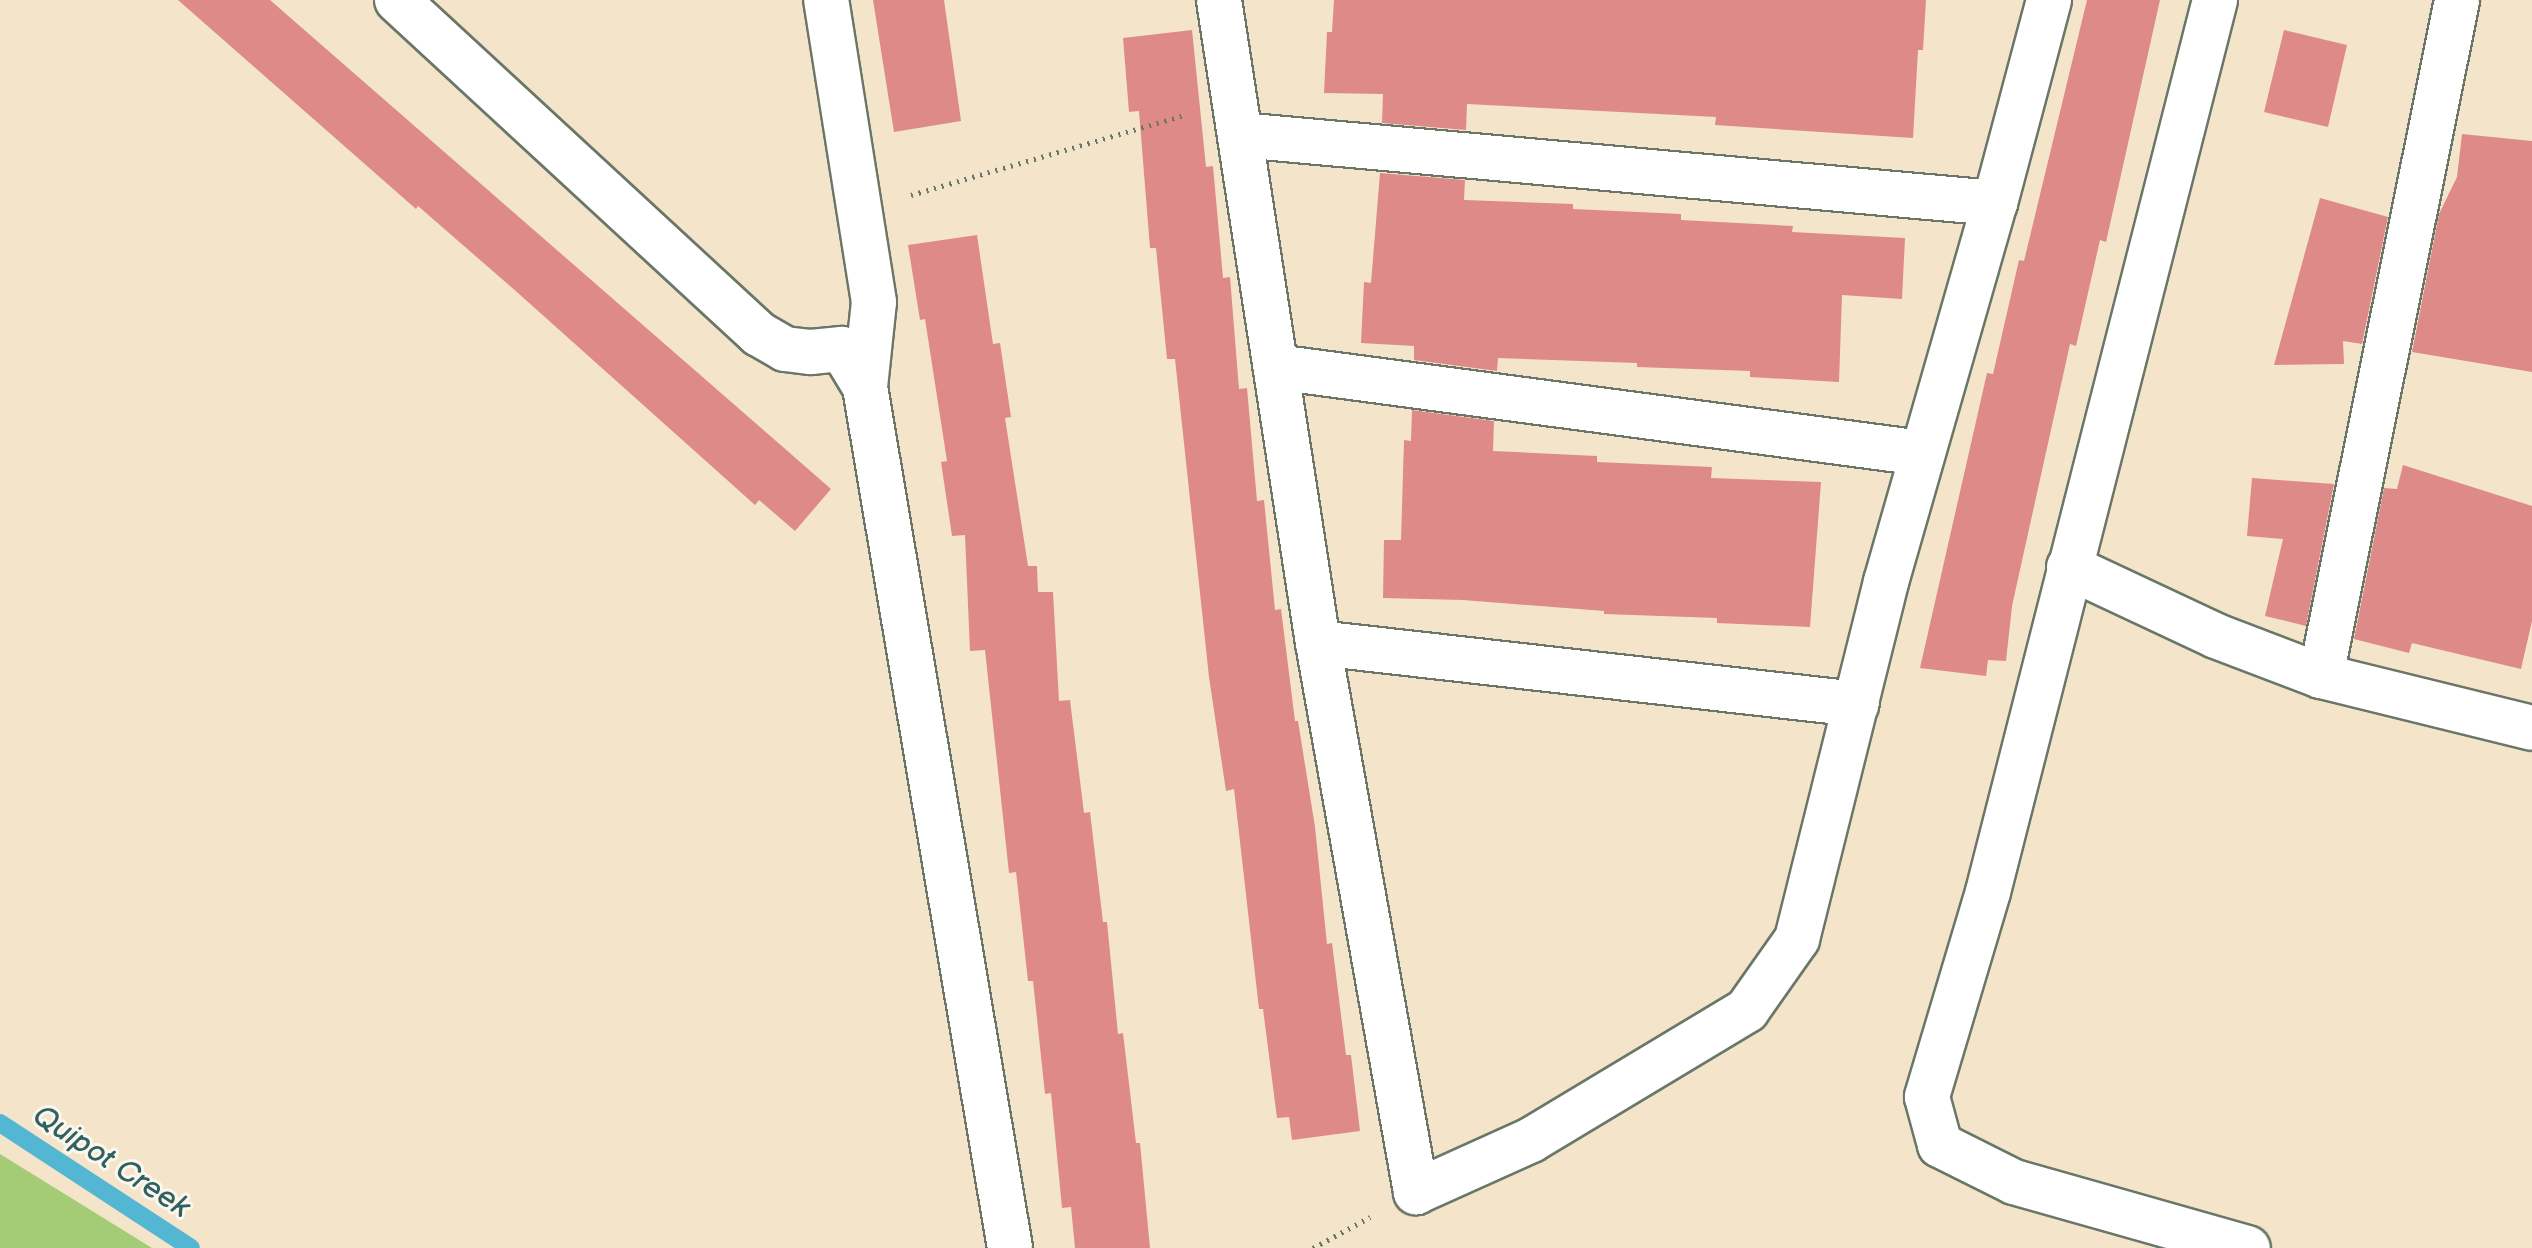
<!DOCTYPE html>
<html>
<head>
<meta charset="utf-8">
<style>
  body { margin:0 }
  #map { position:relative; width:2532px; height:1248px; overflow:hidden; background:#f4e4ca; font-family:"Balsamiq Sans",sans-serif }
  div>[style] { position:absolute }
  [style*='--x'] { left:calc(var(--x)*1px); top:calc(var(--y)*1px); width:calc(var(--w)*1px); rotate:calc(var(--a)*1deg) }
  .green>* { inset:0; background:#a4cb75 }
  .stream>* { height:18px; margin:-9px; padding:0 9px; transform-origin:9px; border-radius:9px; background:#53b6d2 }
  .building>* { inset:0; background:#de8a89 }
  .path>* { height:5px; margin-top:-2.5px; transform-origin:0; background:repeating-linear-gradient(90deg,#6a7768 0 2px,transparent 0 8px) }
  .roads { filter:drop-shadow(2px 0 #6a7768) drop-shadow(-2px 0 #6a7768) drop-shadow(0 2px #6a7768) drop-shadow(0 -2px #6a7768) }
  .minor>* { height:44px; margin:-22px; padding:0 22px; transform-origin:22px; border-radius:22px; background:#fff }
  span { translate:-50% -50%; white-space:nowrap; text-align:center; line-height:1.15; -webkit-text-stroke:6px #fbf7ec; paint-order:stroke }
  .water-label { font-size:30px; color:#2f6163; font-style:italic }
</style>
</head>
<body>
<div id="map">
  <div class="green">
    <i style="clip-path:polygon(0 1154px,152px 1248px,0 1248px)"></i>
  </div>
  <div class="stream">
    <i style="--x:0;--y:1123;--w:228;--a:33.2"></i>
  </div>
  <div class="building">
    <i style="clip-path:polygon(178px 0,270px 0,831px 489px,795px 531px,759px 500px,755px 505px,518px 293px,418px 206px,416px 209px)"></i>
    <i style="clip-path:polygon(873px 0,944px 0,961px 121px,894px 132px)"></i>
    <i style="clip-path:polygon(1334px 0,1926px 0,1923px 50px,1918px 50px,1913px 138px,1715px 125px,1716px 117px,1467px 104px,1466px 130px,1382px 123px,1383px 94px,1324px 93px,1327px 32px,1332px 32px)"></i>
    <i style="clip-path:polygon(2087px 0,2160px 0,2106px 242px,2100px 240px,2076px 346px,2070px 344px,2012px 606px,2006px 661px,1988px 660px,1986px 676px,1920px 668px,1987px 373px,1993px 374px,2019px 260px,2024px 261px)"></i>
    <i style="clip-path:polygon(1192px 30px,1206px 167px,1213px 166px,1223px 278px,1230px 277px,1239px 389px,1247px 388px,1257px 501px,1264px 500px,1275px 610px,1281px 609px,1295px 721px,1298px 721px,1315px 827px,1327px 944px,1332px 943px,1346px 1055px,1351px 1055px,1360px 1131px,1292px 1140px,1289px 1117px,1277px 1118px,1263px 1009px,1259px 1009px,1234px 789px,1226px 791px,1209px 677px,1175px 359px,1167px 359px,1156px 248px,1150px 248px,1139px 111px,1129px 112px,1123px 38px)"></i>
    <i style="clip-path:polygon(2284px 30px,2347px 45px,2328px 127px,2264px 112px)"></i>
    <i style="clip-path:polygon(2462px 134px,2532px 141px,2532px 372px,2412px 352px,2439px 214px,2457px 177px)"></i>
    <i style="clip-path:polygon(1380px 173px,1465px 180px,1464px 200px,1573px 204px,1573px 209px,1681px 214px,1681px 220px,1793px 226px,1792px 232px,1905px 238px,1902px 299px,1842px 295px,1839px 382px,1750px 377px,1750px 371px,1637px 367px,1637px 363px,1498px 358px,1497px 371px,1414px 360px,1414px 346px,1361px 343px,1364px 282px,1371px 283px)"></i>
    <i style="clip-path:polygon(2320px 198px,2388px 217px,2362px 344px,2343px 341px,2344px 364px,2274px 365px)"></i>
    <i style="clip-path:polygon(977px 235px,993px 344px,1000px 343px,1011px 417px,1005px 418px,1028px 566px,1037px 566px,1038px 592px,1053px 592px,1059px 701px,1070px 700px,1084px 813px,1090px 812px,1103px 922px,1107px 922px,1118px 1034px,1123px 1033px,1136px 1143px,1140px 1143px,1150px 1248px,1075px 1248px,1071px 1207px,1062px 1208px,1051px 1093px,1045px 1094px,1033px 981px,1028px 981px,1016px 872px,1009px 873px,985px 650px,970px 651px,965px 535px,952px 536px,941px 462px,947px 461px,925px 319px,920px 320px,908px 245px)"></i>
    <i style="clip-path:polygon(1412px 410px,1494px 421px,1493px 451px,1597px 456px,1597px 462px,1712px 467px,1711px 478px,1821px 482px,1810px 627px,1717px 623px,1717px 618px,1604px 614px,1604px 611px,1463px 600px,1383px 598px,1384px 540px,1401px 540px,1404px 440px,1411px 441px)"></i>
    <i style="clip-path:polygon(2403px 465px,2532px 506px,2532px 621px,2521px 669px,2412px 643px,2409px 653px,2354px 639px,2384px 488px,2397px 489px)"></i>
    <i style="clip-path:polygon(2252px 478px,2334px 484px,2306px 626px,2265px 616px,2283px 539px,2247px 536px)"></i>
  </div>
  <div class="path">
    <i style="--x:911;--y:195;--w:282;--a:-16.3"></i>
    <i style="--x:1313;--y:1248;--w:65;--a:-28.5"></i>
  </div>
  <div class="roads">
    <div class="minor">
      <i style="--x:397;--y:0;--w:493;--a:42.7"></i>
      <i style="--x:759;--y:334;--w:30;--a:30"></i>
      <i style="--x:785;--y:349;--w:26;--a:7"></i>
      <i style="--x:811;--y:352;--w:31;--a:-6"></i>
      <i style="--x:842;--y:349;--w:44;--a:58.8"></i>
      <i style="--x:865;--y:387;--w:85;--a:-84"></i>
      <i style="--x:874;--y:302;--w:306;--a:-99"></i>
      <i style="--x:1219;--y:0;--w:651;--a:81.25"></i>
      <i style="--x:1318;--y:643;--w:558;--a:79.88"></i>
      <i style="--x:1416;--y:1192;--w:126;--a:-24.3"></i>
      <i style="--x:1531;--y:1140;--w:252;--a:-31"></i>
      <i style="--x:1747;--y:1010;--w:87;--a:-54.8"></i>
      <i style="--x:1797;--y:939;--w:368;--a:-76"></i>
      <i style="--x:1886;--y:582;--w:394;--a:-74"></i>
      <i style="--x:1995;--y:203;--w:210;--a:-75.1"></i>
      <i style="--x:2215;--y:0;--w:920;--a:104.28"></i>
      <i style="--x:1988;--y:892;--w:214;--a:106.6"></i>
      <i style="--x:1927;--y:1097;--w:50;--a:74.8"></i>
      <i style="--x:1940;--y:1145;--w:83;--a:26.6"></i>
      <i style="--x:2014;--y:1182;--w:243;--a:15.8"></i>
      <i style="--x:1240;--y:135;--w:758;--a:5.15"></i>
      <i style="--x:1276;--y:367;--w:651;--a:7.59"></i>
      <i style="--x:865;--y:387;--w:873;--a:80.44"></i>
      <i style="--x:2069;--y:567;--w:162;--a:25.1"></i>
      <i style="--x:2216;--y:636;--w:112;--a:20.9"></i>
      <i style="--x:2321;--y:676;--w:217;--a:13.8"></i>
      <i style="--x:1318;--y:643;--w:542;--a:6.46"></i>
      <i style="--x:2321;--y:676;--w:690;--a:-78.62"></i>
    </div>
  </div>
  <div class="water-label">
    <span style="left:111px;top:1162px;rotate:33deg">Quipot Creek</span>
  </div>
</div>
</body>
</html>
